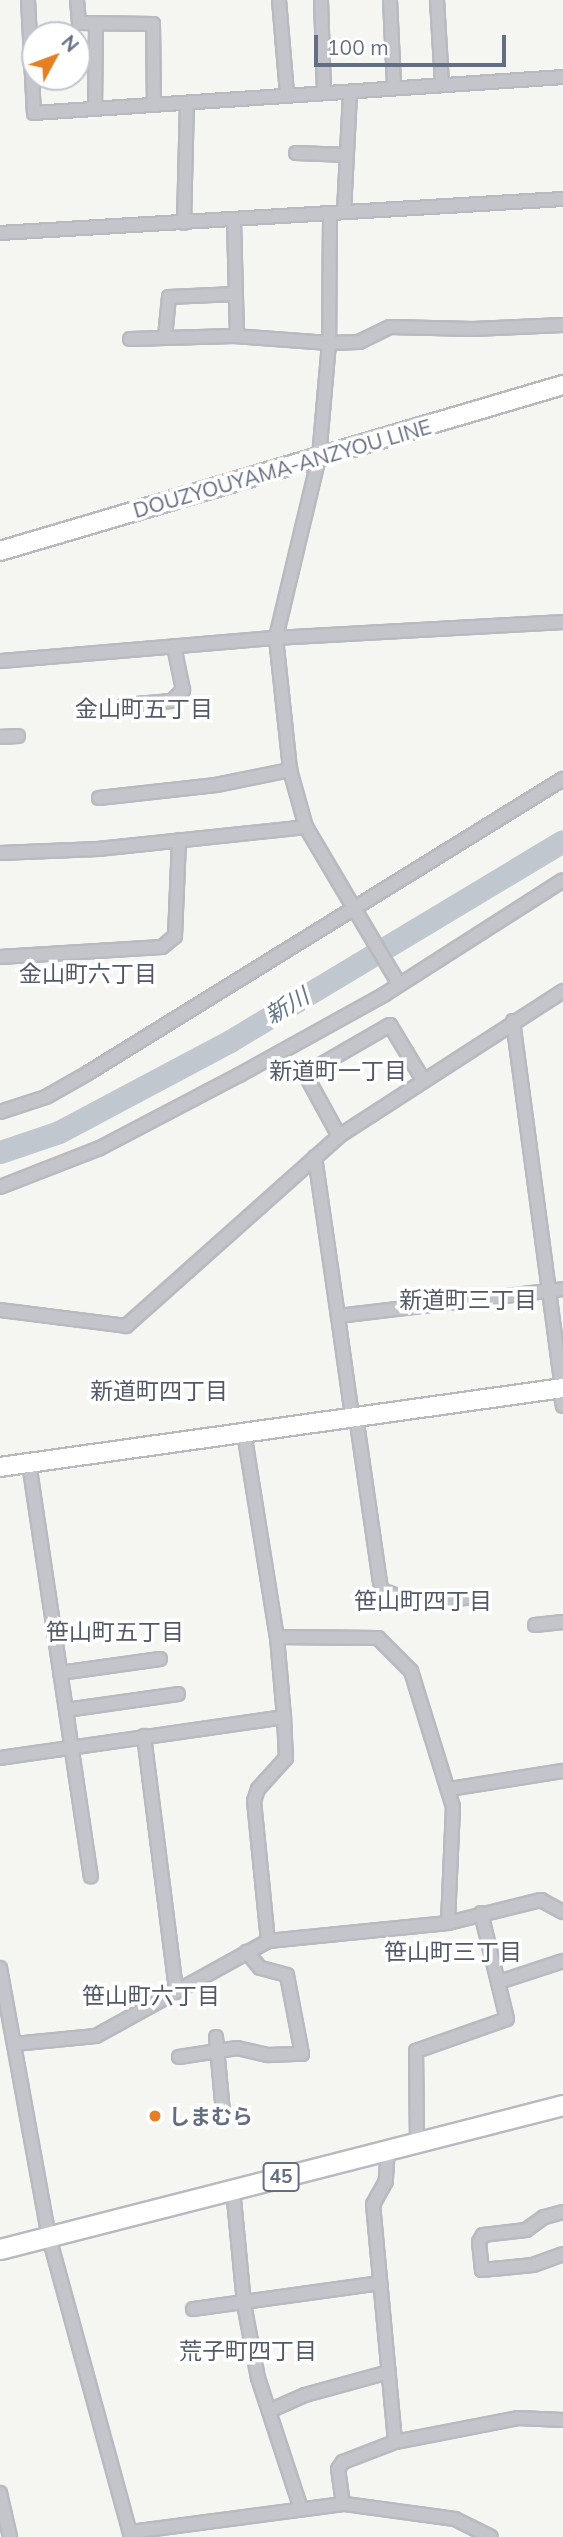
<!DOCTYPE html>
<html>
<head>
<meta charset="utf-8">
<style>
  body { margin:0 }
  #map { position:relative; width:563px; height:2537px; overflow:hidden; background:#f5f6f2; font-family:Mulish,"Noto Sans JP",sans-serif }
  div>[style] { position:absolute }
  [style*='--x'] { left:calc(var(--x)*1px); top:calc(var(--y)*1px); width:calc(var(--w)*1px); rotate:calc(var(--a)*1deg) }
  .river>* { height:23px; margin:-11.5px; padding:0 11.5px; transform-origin:11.5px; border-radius:11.5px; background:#c0c7ce }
  .roads { filter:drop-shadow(2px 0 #b8bac0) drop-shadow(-2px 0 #b8bac0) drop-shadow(0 2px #b8bac0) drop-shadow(0 -2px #b8bac0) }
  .street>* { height:12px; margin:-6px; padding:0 6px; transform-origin:6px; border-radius:6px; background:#c3c5ca }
  .secondary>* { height:18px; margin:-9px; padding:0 9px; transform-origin:9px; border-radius:9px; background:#fff }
  .primary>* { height:19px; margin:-9.5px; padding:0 9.5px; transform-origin:9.5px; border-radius:9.5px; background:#fff }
  .dots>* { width:19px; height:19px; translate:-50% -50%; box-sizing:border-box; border:4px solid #fff; border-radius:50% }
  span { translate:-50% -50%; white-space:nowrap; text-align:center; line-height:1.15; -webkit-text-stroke:7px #fff; paint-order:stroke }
  .shield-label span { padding:2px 5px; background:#fff; border:2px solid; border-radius:5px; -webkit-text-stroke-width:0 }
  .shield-label { font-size:19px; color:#646e83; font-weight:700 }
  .street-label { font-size:21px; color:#646e83 }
  .poi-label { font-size:21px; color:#646e83; font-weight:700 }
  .left { translate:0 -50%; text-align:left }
  .neighbourhood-label { font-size:23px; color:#525968 }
  .water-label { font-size:23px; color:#647587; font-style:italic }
  .north { position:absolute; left:21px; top:21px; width:70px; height:70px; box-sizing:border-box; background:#fff; border:2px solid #c1c5cd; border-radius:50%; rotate:49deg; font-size:19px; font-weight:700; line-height:28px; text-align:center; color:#646e83 }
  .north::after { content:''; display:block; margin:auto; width:24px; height:32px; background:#e47f23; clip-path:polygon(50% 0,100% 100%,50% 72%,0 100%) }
  .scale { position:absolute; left:314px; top:35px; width:192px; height:32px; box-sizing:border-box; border:4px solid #646e83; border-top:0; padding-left:9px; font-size:21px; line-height:24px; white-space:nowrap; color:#646e83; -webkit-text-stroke:5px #fff; paint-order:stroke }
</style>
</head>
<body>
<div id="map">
  <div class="river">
    <i style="--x:0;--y:1152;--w:62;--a:-18.7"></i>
    <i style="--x:59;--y:1132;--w:194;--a:-28"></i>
    <i style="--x:230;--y:1041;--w:388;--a:-31"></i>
  </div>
  <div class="roads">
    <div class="street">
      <i style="--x:28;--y:0;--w:113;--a:87"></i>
      <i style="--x:34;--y:113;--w:530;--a:-3.89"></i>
      <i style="--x:77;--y:0;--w:23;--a:85"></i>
      <i style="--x:79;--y:23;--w:74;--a:0.8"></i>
      <i style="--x:153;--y:24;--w:80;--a:89.3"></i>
      <i style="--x:279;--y:0;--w:94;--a:85.1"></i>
      <i style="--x:321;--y:0;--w:92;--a:88.1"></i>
      <i style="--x:390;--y:0;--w:85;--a:87.3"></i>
      <i style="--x:437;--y:0;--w:84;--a:86.6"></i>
      <i style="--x:95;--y:108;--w:84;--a:-89.3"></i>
      <i style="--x:296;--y:153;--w:51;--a:2.2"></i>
      <i style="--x:344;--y:212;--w:119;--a:-87.1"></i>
      <i style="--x:330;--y:215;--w:128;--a:90.4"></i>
      <i style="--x:329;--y:343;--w:114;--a:95"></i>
      <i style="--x:319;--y:457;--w:186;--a:103.4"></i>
      <i style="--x:276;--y:638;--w:133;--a:83.9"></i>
      <i style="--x:290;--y:770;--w:59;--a:74.3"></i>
      <i style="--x:306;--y:827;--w:182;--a:59.4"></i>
      <i style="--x:234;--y:220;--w:116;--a:88.5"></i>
      <i style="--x:184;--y:223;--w:120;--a:-88.6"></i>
      <i style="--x:0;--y:233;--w:564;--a:-3.46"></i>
      <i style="--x:165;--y:337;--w:40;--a:-84.3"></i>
      <i style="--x:169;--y:297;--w:67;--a:-2.6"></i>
      <i style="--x:130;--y:339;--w:104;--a:-1.7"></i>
      <i style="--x:234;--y:336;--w:95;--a:4.2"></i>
      <i style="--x:329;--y:343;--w:30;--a:-2"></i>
      <i style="--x:359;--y:342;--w:34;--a:-26"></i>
      <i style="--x:390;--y:327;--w:83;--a:1.4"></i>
      <i style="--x:473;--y:329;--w:90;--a:-2.5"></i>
      <i style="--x:0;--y:661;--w:277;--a:-4.8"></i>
      <i style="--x:276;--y:638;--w:287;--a:-3.2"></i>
      <i style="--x:124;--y:705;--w:48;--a:-4.8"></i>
      <i style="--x:172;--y:701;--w:16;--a:-45"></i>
      <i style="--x:183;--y:690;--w:45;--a:-101.6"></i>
      <i style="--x:0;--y:737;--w:18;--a:-3"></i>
      <i style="--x:99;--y:798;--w:118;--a:-6.3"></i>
      <i style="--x:216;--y:785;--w:76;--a:-11.5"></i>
      <i style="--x:0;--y:853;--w:98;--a:-2.3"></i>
      <i style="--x:98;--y:849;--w:209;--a:-6"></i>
      <i style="--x:0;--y:957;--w:162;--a:-3.5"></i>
      <i style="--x:162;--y:947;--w:17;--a:-40"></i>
      <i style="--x:175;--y:936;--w:96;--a:-87.6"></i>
      <i style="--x:513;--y:1021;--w:370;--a:82.4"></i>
      <i style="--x:0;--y:1112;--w:48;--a:-18.1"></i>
      <i style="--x:46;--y:1097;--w:48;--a:-29.7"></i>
      <i style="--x:88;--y:1073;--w:559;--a:-31.76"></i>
      <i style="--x:339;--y:1136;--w:71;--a:-118.7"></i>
      <i style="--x:305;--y:1074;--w:98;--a:-30"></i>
      <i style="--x:390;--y:1025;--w:62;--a:58.9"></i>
      <i style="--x:315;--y:1157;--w:161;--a:81.8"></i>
      <i style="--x:0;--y:1187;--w:107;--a:-21.3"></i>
      <i style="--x:100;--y:1148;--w:157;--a:-27.7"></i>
      <i style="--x:239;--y:1075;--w:167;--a:-29"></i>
      <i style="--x:385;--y:994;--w:211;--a:-32.6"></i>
      <i style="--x:0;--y:1310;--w:127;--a:7.2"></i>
      <i style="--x:126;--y:1326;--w:285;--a:-41.7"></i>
      <i style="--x:339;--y:1136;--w:267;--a:-32.9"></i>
      <i style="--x:560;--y:1388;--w:18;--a:81"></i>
      <i style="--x:352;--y:1416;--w:101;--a:-98"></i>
      <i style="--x:338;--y:1316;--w:227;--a:-6.8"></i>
      <i style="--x:356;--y:1416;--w:176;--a:81.8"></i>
      <i style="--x:381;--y:1590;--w:44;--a:20.1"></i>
      <i style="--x:422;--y:1605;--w:56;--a:-9.3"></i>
      <i style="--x:244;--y:1432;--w:208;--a:80.9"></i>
      <i style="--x:277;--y:1637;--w:80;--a:85"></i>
      <i style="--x:284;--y:1717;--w:41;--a:87.2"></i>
      <i style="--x:286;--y:1758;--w:42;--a:132.1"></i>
      <i style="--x:258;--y:1789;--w:13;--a:108"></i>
      <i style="--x:254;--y:1801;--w:141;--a:84.3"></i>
      <i style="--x:29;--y:1463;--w:418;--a:81.5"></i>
      <i style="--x:535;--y:1625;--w:28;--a:-6"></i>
      <i style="--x:277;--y:1637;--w:101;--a:0.6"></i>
      <i style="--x:378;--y:1638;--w:47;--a:45"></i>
      <i style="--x:411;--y:1671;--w:142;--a:72.8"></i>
      <i style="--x:453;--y:1807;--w:116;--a:92.5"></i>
      <i style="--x:60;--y:1673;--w:101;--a:-8"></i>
      <i style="--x:66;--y:1710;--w:113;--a:-8.1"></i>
      <i style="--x:144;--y:1736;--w:256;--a:82.8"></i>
      <i style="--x:0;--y:1758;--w:287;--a:-8.2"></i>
      <i style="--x:450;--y:1789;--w:114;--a:-9.1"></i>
      <i style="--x:0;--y:1968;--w:273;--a:79.7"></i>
      <i style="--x:49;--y:2237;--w:311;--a:74.7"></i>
      <i style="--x:499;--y:1982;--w:67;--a:-18.2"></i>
      <i style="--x:216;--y:2037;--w:75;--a:84.7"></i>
      <i style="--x:14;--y:2044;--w:82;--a:-5.6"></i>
      <i style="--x:96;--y:2036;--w:196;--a:-28.9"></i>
      <i style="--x:268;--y:1941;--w:181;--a:-5.7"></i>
      <i style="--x:448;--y:1923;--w:96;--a:-13.9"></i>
      <i style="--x:541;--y:1900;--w:25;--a:29"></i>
      <i style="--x:179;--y:2057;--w:59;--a:-8.8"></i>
      <i style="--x:237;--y:2048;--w:32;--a:13"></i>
      <i style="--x:268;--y:2055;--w:34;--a:-2"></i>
      <i style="--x:302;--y:2054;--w:80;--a:-100.8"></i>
      <i style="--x:287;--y:1975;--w:28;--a:-165"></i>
      <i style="--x:260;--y:1968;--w:21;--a:-129"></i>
      <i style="--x:417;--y:2143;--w:92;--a:-90.6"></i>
      <i style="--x:416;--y:2051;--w:96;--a:-19.4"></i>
      <i style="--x:507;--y:2019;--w:109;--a:-103.8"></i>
      <i style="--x:388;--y:2149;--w:32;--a:94"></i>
      <i style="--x:386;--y:2181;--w:26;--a:119"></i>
      <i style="--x:373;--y:2204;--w:239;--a:84.7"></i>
      <i style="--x:233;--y:2189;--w:116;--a:84.5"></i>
      <i style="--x:244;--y:2304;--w:75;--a:79.3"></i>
      <i style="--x:258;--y:2378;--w:138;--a:71.8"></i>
      <i style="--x:563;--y:2212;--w:20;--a:165"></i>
      <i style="--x:544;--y:2217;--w:22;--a:144"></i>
      <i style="--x:526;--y:2230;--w:43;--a:173.4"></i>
      <i style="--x:483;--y:2235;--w:8;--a:120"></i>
      <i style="--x:479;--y:2242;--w:28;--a:84"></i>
      <i style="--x:482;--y:2270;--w:51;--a:-5.6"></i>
      <i style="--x:533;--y:2265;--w:32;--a:-20"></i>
      <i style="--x:193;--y:2309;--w:189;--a:-7.9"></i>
      <i style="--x:269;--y:2411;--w:39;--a:-24"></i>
      <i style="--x:305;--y:2395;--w:87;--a:-15.3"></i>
      <i style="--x:0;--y:2493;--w:45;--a:77.2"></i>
      <i style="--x:343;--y:2504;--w:35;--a:-98"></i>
      <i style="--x:338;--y:2469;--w:9;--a:-54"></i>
      <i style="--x:343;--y:2462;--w:56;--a:-21"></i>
      <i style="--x:395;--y:2442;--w:125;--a:-11"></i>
      <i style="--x:518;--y:2418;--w:45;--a:2.5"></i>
      <i style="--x:131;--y:2532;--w:216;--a:-7.5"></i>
      <i style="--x:345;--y:2504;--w:111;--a:7.8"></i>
      <i style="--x:455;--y:2519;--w:40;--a:26.6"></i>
    </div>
    <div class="secondary">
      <i style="--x:0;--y:551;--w:587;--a:-16.43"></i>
      <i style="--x:0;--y:1467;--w:569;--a:-7.99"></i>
    </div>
    <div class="primary">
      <i style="--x:0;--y:2249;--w:581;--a:-14.35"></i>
    </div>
  </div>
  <div class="dots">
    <i style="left:155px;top:2116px;background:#e47f23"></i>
  </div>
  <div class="shield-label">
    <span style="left:281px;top:2177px">45</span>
  </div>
  <div class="street-label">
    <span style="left:282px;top:468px;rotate:-16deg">DOUZYOUYAMA-ANZYOU LINE</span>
  </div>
  <div class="poi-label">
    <span class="left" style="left:169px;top:2116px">しまむら</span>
  </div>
  <div class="neighbourhood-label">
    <span style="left:144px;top:709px">金山町五丁目</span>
    <span style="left:88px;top:974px">金山町六丁目</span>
    <span style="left:338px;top:1071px">新道町一丁目</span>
    <span style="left:468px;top:1300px">新道町三丁目</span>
    <span style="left:159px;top:1391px">新道町四丁目</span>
    <span style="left:423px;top:1601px">笹山町四丁目</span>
    <span style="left:115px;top:1632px">笹山町五丁目</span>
    <span style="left:453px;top:1952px">笹山町三丁目</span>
    <span style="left:151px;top:1996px">笹山町六丁目</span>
    <span style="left:248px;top:2351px">荒子町四丁目</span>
  </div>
  <div class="water-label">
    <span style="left:287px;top:1006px;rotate:-31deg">新川</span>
  </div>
  <div class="north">N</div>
  <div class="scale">100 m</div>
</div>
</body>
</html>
